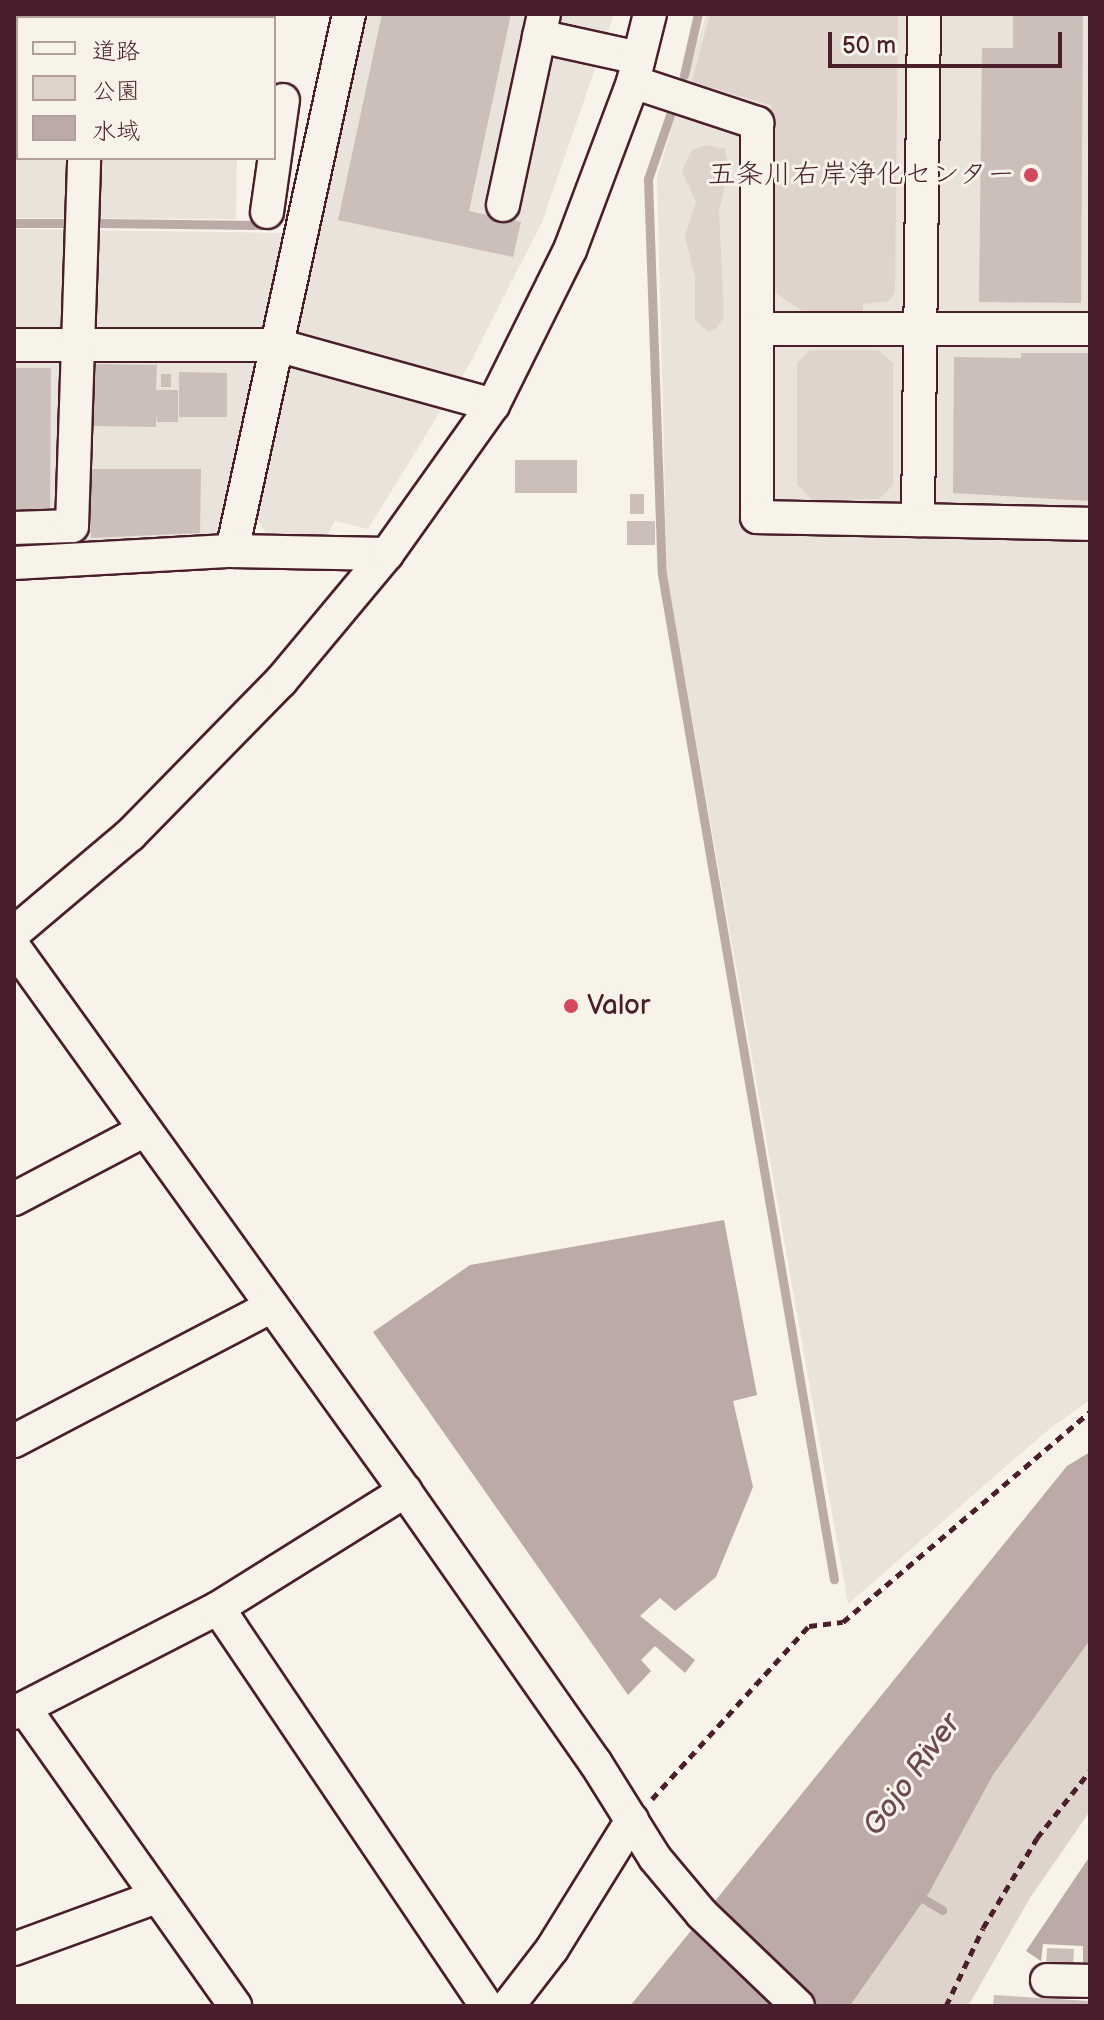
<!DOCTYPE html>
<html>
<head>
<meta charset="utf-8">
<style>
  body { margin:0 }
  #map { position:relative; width:1104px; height:2020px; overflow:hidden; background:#f7f3e8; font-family:"Balsamiq Sans","Klee One",sans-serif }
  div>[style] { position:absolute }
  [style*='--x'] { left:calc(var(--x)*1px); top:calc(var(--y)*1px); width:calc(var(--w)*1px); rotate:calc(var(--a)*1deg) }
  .built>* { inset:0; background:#eae3da }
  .green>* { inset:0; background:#ded4cc }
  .water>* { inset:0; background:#bcaaa7 }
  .stream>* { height:9px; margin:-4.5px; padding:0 4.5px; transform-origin:4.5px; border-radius:4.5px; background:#bcaaa7 }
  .building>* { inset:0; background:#ccbfb9 }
  .path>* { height:5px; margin-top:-2.5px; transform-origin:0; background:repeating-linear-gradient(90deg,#4a1f2b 0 8px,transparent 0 14px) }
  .roads { filter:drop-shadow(2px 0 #4a1f2b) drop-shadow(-2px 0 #4a1f2b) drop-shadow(0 2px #4a1f2b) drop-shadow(0 -2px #4a1f2b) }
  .minor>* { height:32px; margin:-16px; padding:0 16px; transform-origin:16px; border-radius:16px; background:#f7f3e8 }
  .dots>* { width:22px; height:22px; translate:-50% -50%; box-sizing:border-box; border:4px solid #f7f3e8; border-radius:50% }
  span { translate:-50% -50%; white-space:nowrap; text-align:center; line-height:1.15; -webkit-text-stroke:6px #f7f3e8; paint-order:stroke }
  .poi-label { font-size:28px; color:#4a1f2b }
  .right { translate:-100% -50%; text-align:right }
  .left { translate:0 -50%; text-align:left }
  .water-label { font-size:30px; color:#6c4950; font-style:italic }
  .frame { position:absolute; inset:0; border:16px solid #4a1f2b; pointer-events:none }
  .legend { position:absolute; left:16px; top:16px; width:260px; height:144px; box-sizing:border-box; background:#f7f3e8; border:2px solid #b29e9c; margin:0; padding:10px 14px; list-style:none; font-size:24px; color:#4a1f2b }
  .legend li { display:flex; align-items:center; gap:16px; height:40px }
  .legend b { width:40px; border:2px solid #b29e9c }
  .scale { position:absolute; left:828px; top:32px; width:234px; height:36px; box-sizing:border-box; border:4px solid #4a1f2b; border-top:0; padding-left:10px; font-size:24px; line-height:28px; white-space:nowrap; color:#4a1f2b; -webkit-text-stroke:6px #f7f3e8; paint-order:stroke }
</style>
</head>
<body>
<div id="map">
  <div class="built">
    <i style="clip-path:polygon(364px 14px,614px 14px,542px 222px,469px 365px,368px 529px,335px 521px,323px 542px,269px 538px,255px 516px)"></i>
    <i style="clip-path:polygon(706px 14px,1090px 14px,1090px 1400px,1048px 1430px,848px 1604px,667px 575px,657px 177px)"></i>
    <i style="clip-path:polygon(14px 109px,18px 158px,237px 158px,236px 219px,14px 218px)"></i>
    <i style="clip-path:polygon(14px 229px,290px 233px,221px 535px,14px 548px)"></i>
  </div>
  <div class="green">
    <i style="clip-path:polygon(710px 14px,898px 14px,895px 292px,889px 301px,863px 304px,863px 314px,804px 312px,776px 293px,771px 272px,771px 105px,692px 82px)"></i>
    <i style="clip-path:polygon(706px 145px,725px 149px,729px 170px,719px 210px,724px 317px,715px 330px,707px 331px,695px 320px,695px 277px,685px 236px,696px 202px,682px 171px,692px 150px)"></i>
    <i style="clip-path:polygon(810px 350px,878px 350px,893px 363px,893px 485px,879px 499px,812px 500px,797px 484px,797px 363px)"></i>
    <i style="clip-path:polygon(1090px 1640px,1090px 1811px,1030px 1898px,968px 2006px,851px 2005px,929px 1893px,993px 1775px)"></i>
  </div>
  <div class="water">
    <i style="clip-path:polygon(724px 1220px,757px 1395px,733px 1401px,753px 1487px,716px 1577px,675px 1611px,660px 1598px,640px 1616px,695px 1660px,685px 1673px,655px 1646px,641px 1660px,651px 1671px,628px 1695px,373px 1332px,470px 1265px)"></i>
    <i style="clip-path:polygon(1090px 1452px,1090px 1640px,993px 1775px,929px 1893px,850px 2006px,630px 2006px,1067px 1466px)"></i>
    <i style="clip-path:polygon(1090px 1856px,1090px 1965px,1083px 1964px,1083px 1946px,1043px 1944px,1041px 1961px,1026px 1951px)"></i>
  </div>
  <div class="stream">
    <i style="--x:684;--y:75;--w:63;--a:-77.1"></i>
    <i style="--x:670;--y:115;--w:68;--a:109"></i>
    <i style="--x:648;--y:179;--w:395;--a:88"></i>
    <i style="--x:662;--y:574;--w:1020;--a:80.29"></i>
    <i style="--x:14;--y:223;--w:55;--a:0"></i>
    <i style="--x:101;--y:223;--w:168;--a:0.7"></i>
    <i style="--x:914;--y:1893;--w:33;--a:31"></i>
  </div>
  <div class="building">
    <i style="clip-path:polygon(382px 14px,511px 14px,469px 211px,521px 222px,513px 257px,338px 220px)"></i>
    <i style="clip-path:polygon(1013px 14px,1083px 14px,1081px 303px,979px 302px,982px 48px,1013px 48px)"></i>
    <i style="clip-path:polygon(1021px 353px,1090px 353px,1090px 501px,953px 493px,954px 357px,1021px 358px)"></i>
    <i style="clip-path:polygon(93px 364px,157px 365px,156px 390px,178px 390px,178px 422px,157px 422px,156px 412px,156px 427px,93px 426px)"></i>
    <i style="clip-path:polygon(14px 368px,51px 368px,50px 516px,14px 516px)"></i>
    <i style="clip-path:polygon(179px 372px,227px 373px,227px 417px,179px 417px)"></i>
    <i style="clip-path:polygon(161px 374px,171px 374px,171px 387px,161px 387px)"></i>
    <i style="clip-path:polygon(515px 460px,577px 460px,577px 493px,515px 493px)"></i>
    <i style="clip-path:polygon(91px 469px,201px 469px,200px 533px,91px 538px)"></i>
    <i style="clip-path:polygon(630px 494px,644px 494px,644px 514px,630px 514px)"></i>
    <i style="clip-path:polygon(627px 521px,655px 521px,655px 545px,627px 545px)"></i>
    <i style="clip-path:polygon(1047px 1948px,1074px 1949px,1073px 1970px,1046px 1968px)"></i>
    <i style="clip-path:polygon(994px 1995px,1090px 2001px,1090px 2006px,993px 2006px)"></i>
  </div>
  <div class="path">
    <i style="--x:652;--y:1799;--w:234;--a:-47.8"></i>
    <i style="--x:809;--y:1626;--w:34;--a:-7"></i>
    <i style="--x:843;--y:1622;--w:324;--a:-40.4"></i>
    <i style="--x:946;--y:2006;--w:86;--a:-64.6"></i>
    <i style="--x:983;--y:1928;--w:105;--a:-59"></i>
    <i style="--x:1037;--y:1838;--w:85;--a:-51.7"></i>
  </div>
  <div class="roads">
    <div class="minor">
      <i style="--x:539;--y:36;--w:102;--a:12.4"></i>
      <i style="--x:633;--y:82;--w:131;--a:18.3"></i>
      <i style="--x:757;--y:123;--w:394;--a:90"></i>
      <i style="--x:757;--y:517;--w:161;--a:1.1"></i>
      <i style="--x:918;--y:520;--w:506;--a:-89.32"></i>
      <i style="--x:14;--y:98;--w:4;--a:0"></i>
      <i style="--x:503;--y:205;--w:195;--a:-77.9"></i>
      <i style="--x:267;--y:212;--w:113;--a:-81.9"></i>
      <i style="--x:757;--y:329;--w:333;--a:0"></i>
      <i style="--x:14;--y:345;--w:263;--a:0"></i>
      <i style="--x:277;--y:345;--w:224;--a:15.5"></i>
      <i style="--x:918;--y:520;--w:172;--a:1.3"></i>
      <i style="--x:14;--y:528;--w:58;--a:-2"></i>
      <i style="--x:72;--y:526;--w:368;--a:-88.1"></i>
      <i style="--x:232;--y:551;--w:550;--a:-77.71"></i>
      <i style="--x:14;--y:563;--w:218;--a:-3.2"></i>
      <i style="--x:232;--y:551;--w:155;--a:1.1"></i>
      <i style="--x:14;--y:933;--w:152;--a:-40.2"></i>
      <i style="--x:130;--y:835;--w:216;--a:-45.6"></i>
      <i style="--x:281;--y:681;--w:165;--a:-50.2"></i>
      <i style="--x:387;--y:554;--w:183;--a:-54.6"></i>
      <i style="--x:493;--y:405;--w:173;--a:-63.6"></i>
      <i style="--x:570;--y:250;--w:179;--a:-69.4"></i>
      <i style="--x:633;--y:82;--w:70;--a:-76"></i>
      <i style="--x:14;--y:947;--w:670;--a:54.29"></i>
      <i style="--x:405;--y:1491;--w:331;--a:55"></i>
      <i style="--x:595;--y:1762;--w:113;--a:58"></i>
      <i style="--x:655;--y:1858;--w:73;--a:50"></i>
      <i style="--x:702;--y:1914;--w:133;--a:43.8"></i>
      <i style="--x:14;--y:1199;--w:148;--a:-27.8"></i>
      <i style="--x:14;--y:1441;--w:291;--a:-27.6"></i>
      <i style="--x:218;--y:1608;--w:480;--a:56"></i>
      <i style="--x:25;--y:1709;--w:364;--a:54.7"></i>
      <i style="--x:14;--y:1713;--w:229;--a:-27.2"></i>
      <i style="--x:218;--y:1608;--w:221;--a:-32"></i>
      <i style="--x:14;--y:1949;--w:151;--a:-20.1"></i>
      <i style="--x:1047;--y:1980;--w:43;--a:1.3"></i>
      <i style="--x:508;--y:2006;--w:72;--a:-52.3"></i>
      <i style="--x:552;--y:1949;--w:152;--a:-58.2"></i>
    </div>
  </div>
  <div class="dots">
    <i style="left:1031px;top:175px;background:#d1495b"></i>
    <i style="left:571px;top:1006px;background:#d1495b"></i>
  </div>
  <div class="poi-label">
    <span class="right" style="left:1015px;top:175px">五条川右岸浄化センター</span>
    <span class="left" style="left:587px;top:1006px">Valor</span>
  </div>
  <div class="water-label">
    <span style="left:912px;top:1775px;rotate:-54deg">Gojo River</span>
  </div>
  <div class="frame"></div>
  <ul class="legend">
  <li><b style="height:10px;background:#f7f3e8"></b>道路</li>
  <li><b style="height:22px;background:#ded4cc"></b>公園</li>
  <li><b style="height:22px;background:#bcaaa7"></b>水域</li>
  </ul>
  <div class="scale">50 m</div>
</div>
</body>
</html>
